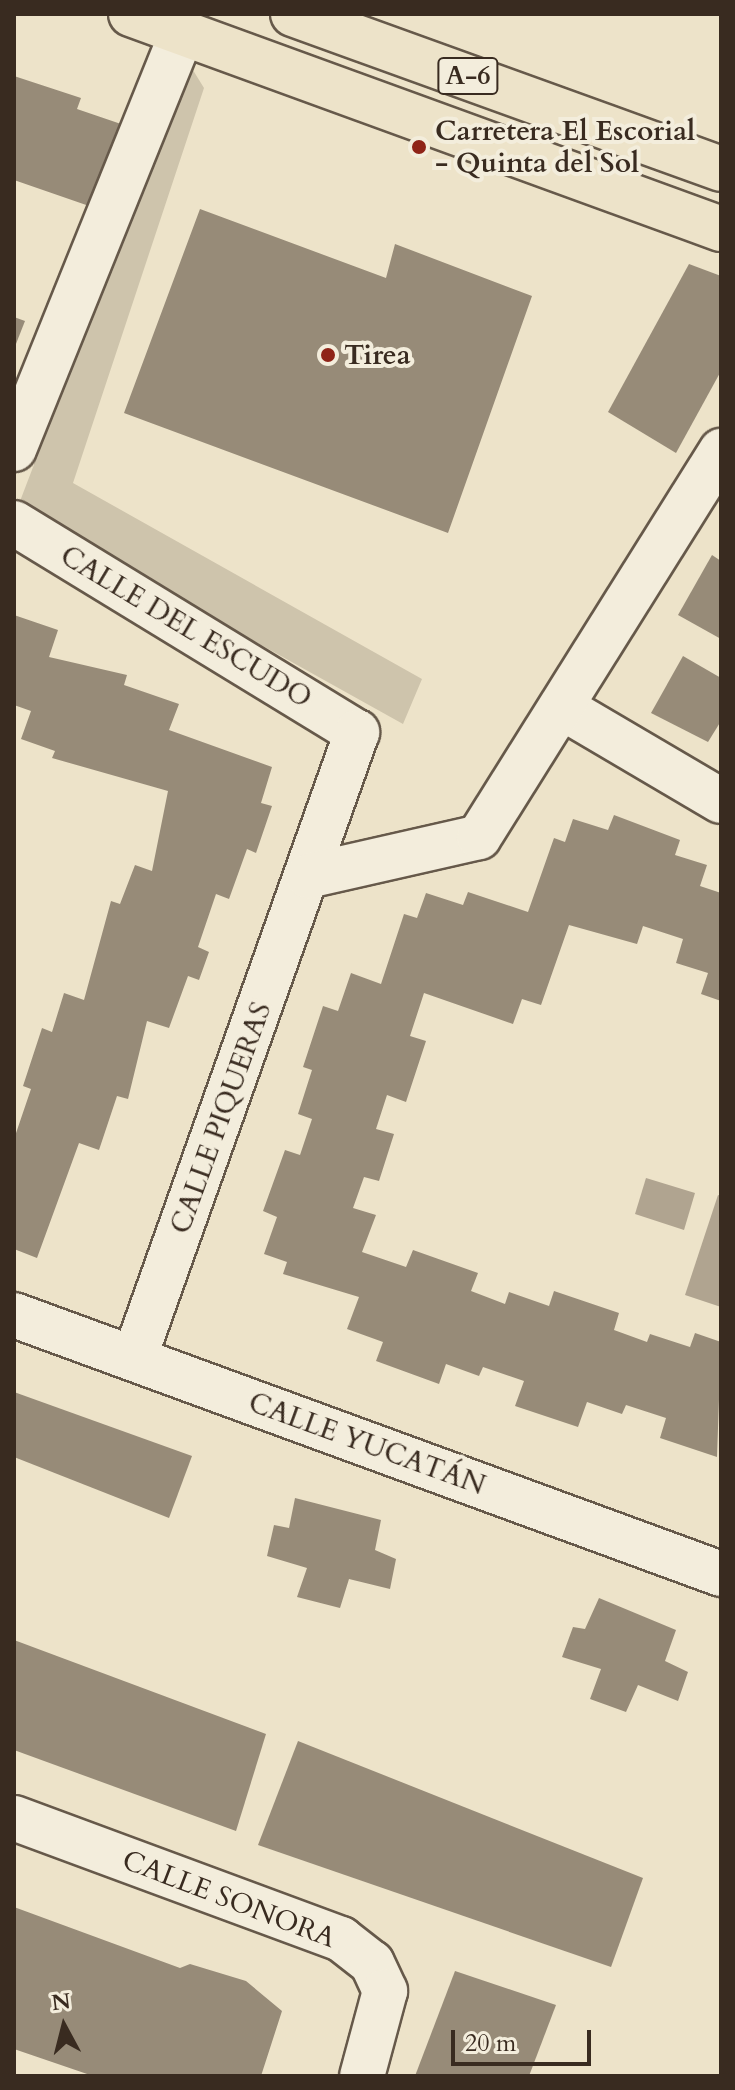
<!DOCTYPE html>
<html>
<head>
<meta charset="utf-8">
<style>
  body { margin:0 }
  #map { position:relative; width:735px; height:2090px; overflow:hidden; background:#ede3c9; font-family:Cardo,serif }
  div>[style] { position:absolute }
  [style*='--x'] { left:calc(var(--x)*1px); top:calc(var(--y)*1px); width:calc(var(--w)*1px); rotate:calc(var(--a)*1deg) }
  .green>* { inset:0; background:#cec4ac }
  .water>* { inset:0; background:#b0a490 }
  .building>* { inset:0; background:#978b78 }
  .roads { filter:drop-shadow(2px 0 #66594a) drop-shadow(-2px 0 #66594a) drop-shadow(0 2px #66594a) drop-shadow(0 -2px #66594a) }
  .minor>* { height:44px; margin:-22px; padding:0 22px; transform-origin:22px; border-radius:22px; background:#f3eddc }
  .highway>* { height:44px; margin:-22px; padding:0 22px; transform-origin:22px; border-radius:22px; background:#ede3c9 }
  .dots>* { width:22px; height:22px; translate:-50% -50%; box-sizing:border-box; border:4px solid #f3eddc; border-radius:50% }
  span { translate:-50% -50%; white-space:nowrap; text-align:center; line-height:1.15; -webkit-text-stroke:8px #f3eddc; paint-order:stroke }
  .shield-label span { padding:2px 6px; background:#f3eddc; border:2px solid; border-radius:6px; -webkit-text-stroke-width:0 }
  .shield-label { font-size:26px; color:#392b20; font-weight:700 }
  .poi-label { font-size:28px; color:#392b20; font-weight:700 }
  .left { translate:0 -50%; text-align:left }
  .street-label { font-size:28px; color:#392b20 }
  .frame { position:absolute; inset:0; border:16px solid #392b20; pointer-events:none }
  .north { position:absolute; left:24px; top:1986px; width:80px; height:80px; -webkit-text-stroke:6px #f3eddc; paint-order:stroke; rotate:353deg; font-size:22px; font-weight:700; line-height:32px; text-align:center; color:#392b20 }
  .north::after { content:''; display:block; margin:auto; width:28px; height:36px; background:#392b20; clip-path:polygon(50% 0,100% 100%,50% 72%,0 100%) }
  .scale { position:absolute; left:451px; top:2030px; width:140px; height:36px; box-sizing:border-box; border:4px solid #392b20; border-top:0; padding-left:10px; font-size:24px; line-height:28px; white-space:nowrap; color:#392b20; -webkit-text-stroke:6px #f3eddc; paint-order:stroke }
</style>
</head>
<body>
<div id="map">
  <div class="green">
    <i style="clip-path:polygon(188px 62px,204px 88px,73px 483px,422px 679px,403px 724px,17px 509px)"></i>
  </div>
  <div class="water">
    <i style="clip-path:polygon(646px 1178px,695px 1193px,684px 1230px,635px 1214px)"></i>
    <i style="clip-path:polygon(718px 1195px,721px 1196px,721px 1307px,685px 1295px)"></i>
  </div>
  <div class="building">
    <i style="clip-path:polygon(14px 76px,81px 98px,77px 109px,121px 124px,92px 207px,14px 180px)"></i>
    <i style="clip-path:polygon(200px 209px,386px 278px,395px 244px,532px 296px,448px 533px,124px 413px)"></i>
    <i style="clip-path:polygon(689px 264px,721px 276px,721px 371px,676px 453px,608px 412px)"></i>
    <i style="clip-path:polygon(14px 317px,25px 321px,14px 349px)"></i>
    <i style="clip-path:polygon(712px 555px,721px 561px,721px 639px,678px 615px)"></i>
    <i style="clip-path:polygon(14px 615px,58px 630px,49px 657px,127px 675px,124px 685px,179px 704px,169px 730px,272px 767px,261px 803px,272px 806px,256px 853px,247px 849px,229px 899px,216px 894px,198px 947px,209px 952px,199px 980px,188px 976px,169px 1028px,147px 1021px,128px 1099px,117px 1096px,99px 1150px,79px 1143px,37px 1258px,14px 1249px,14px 1139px,31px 1089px,23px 1086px,42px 1028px,52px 1032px,64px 993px,84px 1000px,111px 901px,120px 904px,135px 865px,152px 871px,168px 791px,52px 758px,55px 751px,21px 739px,31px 711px,14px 705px)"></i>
    <i style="clip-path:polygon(683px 656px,721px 678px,721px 721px,708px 742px,651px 713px)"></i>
    <i style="clip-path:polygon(614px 815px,680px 840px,675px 855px,707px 865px,700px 886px,721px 893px,721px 1001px,701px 994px,708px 973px,676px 963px,683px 939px,643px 926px,637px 944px,569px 925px,541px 1005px,522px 999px,513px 1024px,424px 993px,410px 1036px,426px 1041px,406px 1102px,387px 1095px,376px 1129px,394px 1134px,379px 1181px,364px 1177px,353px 1208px,376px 1215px,362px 1252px,406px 1267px,413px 1250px,478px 1273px,471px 1291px,505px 1304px,509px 1292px,549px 1306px,554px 1291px,619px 1313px,614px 1330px,647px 1342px,650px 1334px,690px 1347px,695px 1333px,721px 1342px,717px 1457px,660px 1438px,666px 1418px,626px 1405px,622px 1414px,587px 1402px,578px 1427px,515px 1406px,524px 1381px,483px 1367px,479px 1376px,446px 1364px,439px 1384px,376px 1361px,383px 1342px,347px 1329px,359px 1297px,283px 1274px,287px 1262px,264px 1254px,277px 1217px,263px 1211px,285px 1150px,300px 1155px,312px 1119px,298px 1114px,312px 1070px,303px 1067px,323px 1006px,338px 1011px,351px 973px,381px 984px,404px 914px,417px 918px,426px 893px,463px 905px,468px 892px,528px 912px,554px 838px,565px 842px,573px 819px,608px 830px)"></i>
    <i style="clip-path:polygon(14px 1392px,192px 1456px,169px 1518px,14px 1457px)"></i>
    <i style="clip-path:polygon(295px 1498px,381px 1520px,375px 1550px,396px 1559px,390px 1589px,349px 1579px,340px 1608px,297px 1597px,307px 1568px,267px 1556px,274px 1525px,289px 1528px)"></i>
    <i style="clip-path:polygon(599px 1598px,676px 1630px,665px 1661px,688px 1672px,678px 1701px,638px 1685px,626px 1712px,590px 1699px,601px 1669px,562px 1657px,573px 1627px,585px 1629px)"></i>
    <i style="clip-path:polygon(14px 1640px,266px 1734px,236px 1831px,14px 1750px)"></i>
    <i style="clip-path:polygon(298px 1741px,643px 1878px,611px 1967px,258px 1845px)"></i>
    <i style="clip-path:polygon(14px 1907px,180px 1968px,190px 1964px,246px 1981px,282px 2011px,261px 2076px,93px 2076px,14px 2049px)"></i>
    <i style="clip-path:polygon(455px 1971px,556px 2005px,529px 2076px,415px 2076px)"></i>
  </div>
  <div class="roads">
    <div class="minor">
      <i style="--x:14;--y:449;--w:449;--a:-68"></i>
      <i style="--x:14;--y:523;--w:402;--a:31.4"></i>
      <i style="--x:357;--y:732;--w:665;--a:109.58"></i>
      <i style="--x:563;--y:708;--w:183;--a:30.5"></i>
      <i style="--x:308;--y:876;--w:175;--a:-12.8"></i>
      <i style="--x:479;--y:837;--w:456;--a:-57.9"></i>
      <i style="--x:14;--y:1315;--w:753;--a:20.12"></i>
      <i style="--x:14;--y:1818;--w:349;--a:20.3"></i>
      <i style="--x:341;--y:1939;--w:39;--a:38"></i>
      <i style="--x:372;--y:1963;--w:31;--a:65"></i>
      <i style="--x:385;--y:1991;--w:88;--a:105.1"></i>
    </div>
    <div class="highway">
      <i style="--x:131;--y:14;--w:628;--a:20.02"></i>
      <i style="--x:293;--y:14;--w:455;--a:19.9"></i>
    </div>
  </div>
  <div class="dots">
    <i style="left:419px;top:147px;background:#8f2418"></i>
    <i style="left:328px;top:355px;background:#8f2418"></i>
  </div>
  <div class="shield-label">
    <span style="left:468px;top:76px">A-6</span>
  </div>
  <div class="poi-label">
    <span class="left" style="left:435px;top:147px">Carretera El Escorial<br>- Quinta del Sol</span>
    <span class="left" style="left:344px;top:355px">Tirea</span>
  </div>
  <div class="street-label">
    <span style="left:186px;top:627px;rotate:31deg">CALLE DEL ESCUDO</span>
    <span style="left:221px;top:1118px;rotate:-70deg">CALLE PIQUERAS</span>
    <span style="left:367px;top:1444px;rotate:20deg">CALLE YUCATÁN</span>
    <span style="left:229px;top:1899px;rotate:21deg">CALLE SONORA</span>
  </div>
  <div class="frame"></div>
  <div class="north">N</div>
  <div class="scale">20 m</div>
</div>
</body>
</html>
